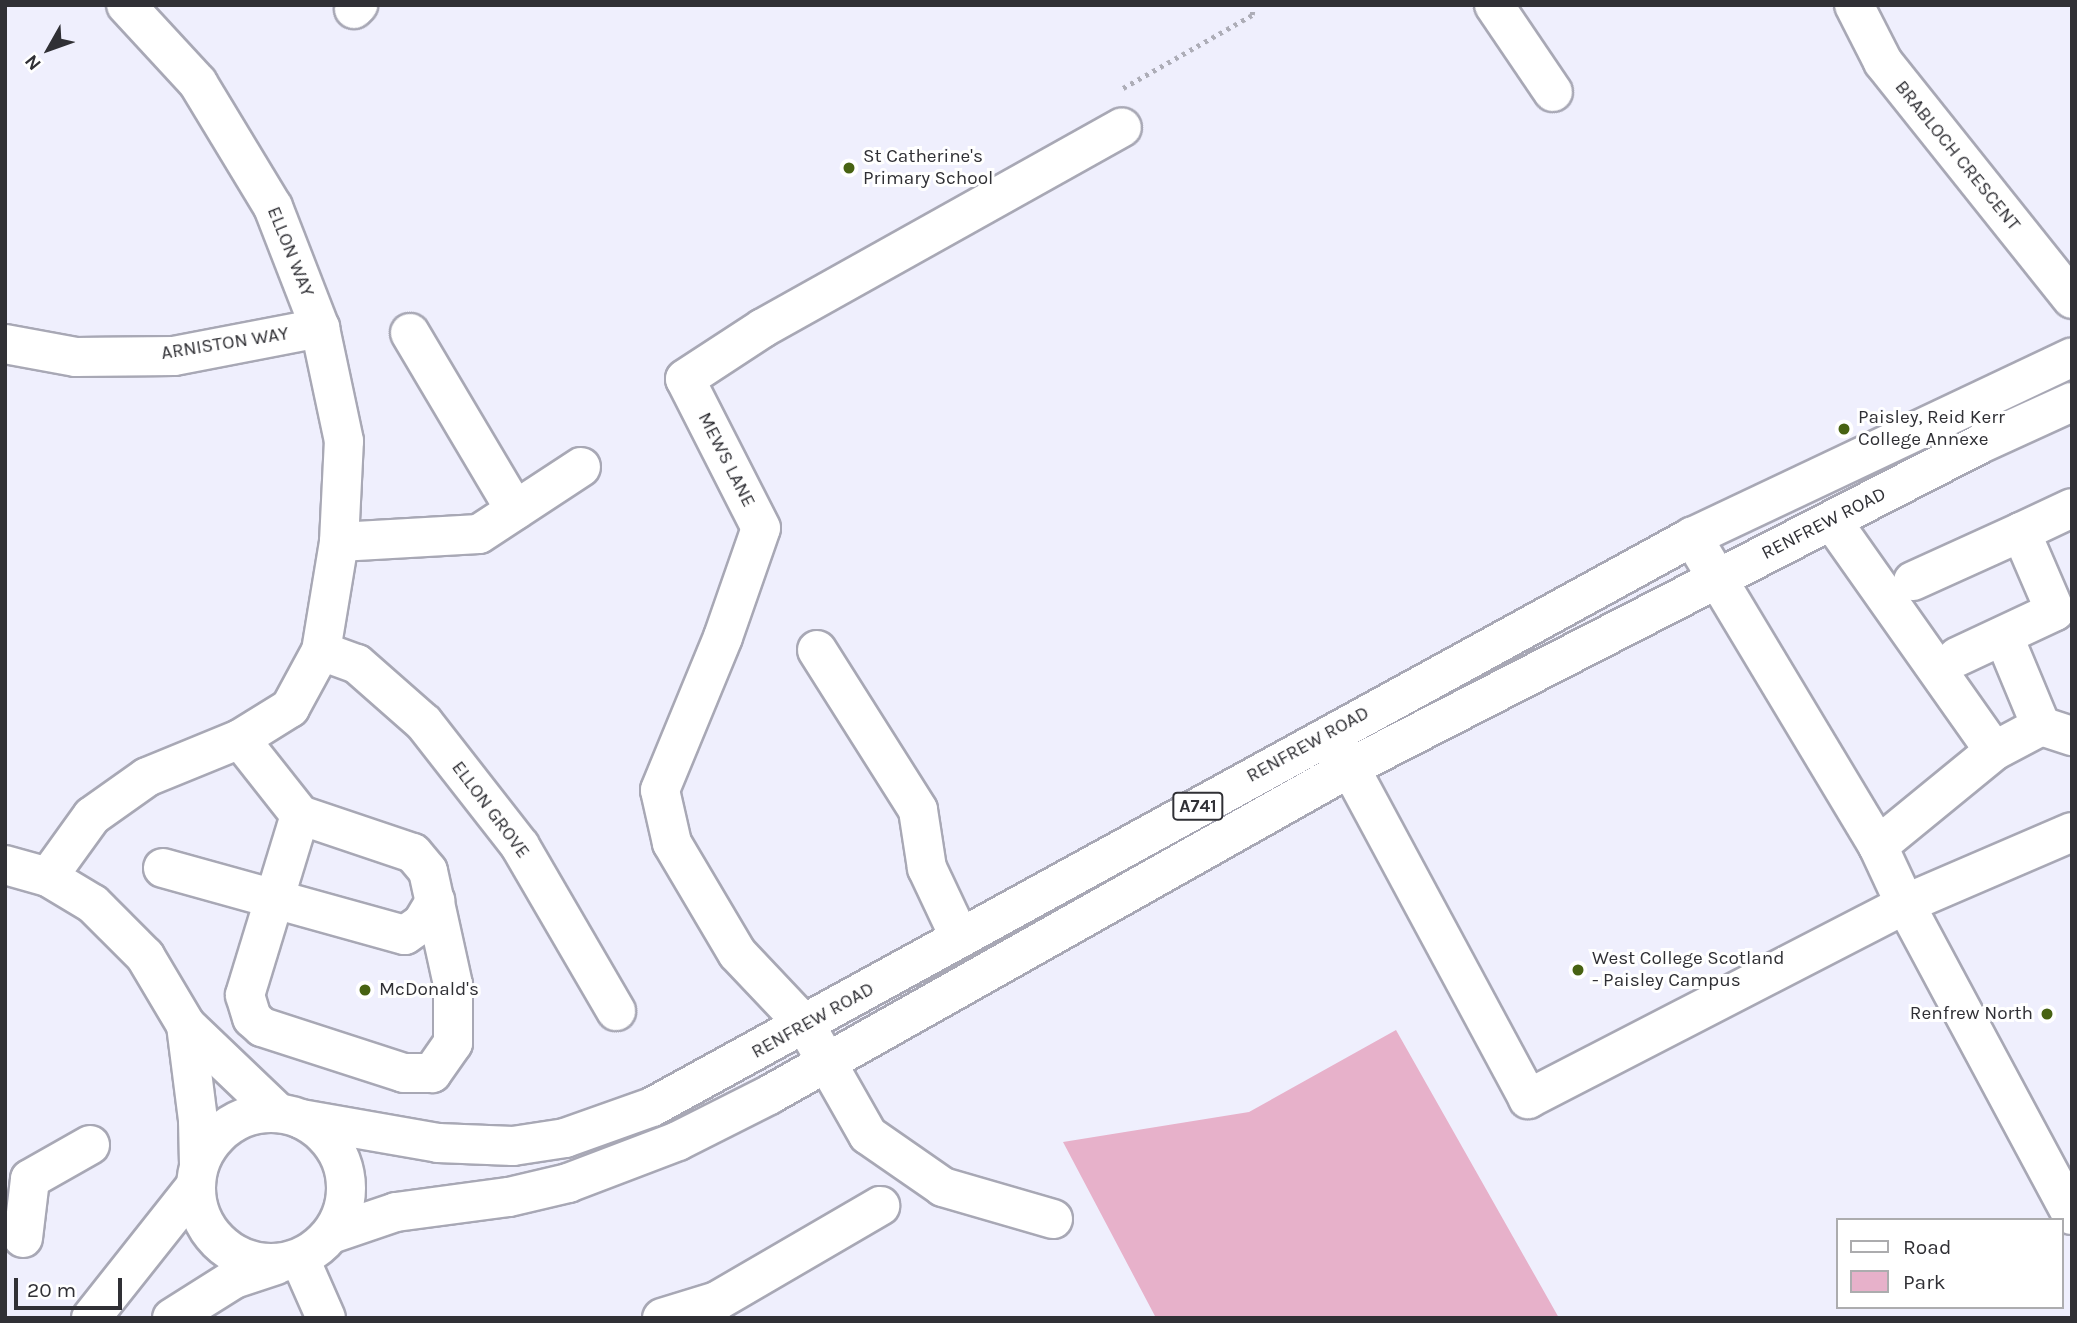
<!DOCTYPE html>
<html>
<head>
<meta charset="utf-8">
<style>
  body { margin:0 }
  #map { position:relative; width:2077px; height:1323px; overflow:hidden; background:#efeffd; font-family:Karla,sans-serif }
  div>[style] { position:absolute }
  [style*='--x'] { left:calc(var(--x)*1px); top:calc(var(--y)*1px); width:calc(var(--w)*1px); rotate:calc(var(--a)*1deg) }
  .green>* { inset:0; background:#e7b1ca }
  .path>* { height:4.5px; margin-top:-2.25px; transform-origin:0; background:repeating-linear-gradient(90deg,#adadb7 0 3.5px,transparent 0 8.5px) }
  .roads { filter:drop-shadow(2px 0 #a8a8b5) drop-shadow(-2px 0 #a8a8b5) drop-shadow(0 2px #a8a8b5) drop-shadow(0 -2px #a8a8b5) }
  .minor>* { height:38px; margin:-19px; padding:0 19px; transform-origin:19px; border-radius:19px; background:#fff }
  .major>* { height:38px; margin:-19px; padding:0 19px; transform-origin:19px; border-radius:19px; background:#fff }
  .major>.ring { margin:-19px; padding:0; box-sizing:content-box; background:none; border:38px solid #fff; border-radius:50% }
  .dots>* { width:19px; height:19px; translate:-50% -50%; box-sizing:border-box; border:4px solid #fff; border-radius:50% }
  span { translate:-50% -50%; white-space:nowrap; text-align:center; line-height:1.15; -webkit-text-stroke:6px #fff; paint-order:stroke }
  .shield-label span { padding:2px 5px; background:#fff; border:2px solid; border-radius:5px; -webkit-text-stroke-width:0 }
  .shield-label { font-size:18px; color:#303035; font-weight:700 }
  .street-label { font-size:19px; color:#303035 }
  .poi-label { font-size:19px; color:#303035 }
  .left { translate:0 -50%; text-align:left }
  .right { translate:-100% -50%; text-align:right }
  .frame { position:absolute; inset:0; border:7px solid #303035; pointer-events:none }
  .legend { position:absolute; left:1836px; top:1218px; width:228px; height:91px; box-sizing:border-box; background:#fff; border:2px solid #acacae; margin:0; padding:9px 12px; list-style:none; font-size:21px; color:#303035 }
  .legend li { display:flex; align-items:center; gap:14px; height:35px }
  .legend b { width:35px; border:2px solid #acacae }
  .north { position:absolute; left:14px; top:14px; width:70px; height:70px; -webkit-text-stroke:5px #fff; paint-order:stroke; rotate:230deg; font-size:19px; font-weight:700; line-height:28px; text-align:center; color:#303035 }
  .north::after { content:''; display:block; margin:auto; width:24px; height:32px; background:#303035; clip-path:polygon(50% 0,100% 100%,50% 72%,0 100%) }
  .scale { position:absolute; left:14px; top:1278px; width:108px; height:32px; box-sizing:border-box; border:4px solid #303035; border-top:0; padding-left:9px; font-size:21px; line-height:24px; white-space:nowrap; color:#303035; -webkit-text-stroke:5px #fff; paint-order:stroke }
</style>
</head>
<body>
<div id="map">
  <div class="green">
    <i style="clip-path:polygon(1396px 1030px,1559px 1318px,1156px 1318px,1063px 1142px,1249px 1112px)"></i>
  </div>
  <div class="path">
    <i style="--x:1123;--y:88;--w:148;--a:-29.5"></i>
    <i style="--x:1252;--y:15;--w:10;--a:-84"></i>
  </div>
  <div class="roads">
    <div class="minor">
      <i style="--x:1494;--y:5;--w:105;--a:55.9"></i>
      <i style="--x:1854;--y:5;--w:64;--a:63"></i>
      <i style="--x:1883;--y:62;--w:303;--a:51.4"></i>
      <i style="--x:354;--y:9;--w:6;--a:-45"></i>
      <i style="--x:410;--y:333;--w:206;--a:59.3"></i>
      <i style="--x:5;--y:344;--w:72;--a:10.4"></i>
      <i style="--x:76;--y:357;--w:98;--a:-0.6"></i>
      <i style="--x:174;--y:356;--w:149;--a:-10.9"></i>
      <i style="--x:1832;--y:521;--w:281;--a:54.8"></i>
      <i style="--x:1994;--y:751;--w:53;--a:-28"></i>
      <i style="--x:339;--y:542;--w:140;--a:-3.3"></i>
      <i style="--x:479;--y:534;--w:122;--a:-33.3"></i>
      <i style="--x:1913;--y:581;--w:119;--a:-24.4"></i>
      <i style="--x:2004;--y:637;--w:96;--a:67.4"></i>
      <i style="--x:2041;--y:726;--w:33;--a:18"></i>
      <i style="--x:817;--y:650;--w:189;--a:57.7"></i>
      <i style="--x:918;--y:810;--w:59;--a:81.2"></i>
      <i style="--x:927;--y:868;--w:77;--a:64.8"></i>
      <i style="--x:321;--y:651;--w:38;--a:20"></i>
      <i style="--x:357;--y:664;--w:89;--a:41.4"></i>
      <i style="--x:424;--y:723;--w:156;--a:52"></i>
      <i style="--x:520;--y:846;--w:191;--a:59.8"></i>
      <i style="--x:1957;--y:657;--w:108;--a:-25.1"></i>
      <i style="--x:2055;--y:611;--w:86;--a:-113.3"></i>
      <i style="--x:2021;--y:532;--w:56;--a:-25.2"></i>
      <i style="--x:1334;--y:738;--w:410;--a:61.7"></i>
      <i style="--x:1528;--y:1099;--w:424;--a:-27.3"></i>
      <i style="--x:1905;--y:904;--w:64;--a:-115"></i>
      <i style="--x:1878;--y:846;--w:361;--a:-121"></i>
      <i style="--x:240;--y:739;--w:97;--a:51.7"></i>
      <i style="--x:300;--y:815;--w:119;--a:18.6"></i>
      <i style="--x:413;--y:853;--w:23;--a:50"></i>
      <i style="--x:428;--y:871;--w:117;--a:77.6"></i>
      <i style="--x:453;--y:985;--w:58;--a:90"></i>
      <i style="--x:453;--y:1043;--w:37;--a:125"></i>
      <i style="--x:432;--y:1073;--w:28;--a:180"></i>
      <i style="--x:404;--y:1073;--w:149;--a:-162.1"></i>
      <i style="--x:262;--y:1027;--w:13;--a:-138"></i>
      <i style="--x:252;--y:1018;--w:24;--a:-107"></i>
      <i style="--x:245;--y:995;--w:188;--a:-73"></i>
      <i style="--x:2072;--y:832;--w:182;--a:156.7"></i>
      <i style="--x:1905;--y:904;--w:353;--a:61.8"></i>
      <i style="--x:1878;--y:846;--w:150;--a:-39.3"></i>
      <i style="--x:5;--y:865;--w:45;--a:15.6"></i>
      <i style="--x:48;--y:877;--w:52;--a:31"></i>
      <i style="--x:93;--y:904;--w:74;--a:45"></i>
      <i style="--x:145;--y:956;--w:80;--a:59.3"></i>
      <i style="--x:186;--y:1025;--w:126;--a:43.7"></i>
      <i style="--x:163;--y:868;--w:251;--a:15.5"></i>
      <i style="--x:405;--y:935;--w:21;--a:-35"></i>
      <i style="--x:422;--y:923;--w:26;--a:-59"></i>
      <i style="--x:48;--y:877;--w:75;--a:-54.2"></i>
      <i style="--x:92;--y:816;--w:67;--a:-35.3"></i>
      <i style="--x:147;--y:777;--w:100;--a:-22.2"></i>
      <i style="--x:240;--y:739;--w:59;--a:-31.8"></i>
      <i style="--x:290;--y:708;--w:65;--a:-61.5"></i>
      <i style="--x:321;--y:651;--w:110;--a:-80.6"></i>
      <i style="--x:339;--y:542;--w:101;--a:-87.2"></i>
      <i style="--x:344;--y:441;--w:116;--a:-102"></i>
      <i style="--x:320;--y:328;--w:130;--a:-111.2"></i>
      <i style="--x:273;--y:207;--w:145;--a:-121.2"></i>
      <i style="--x:198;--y:83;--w:106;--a:-132.7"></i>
      <i style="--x:186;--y:1025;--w:96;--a:82.8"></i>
      <i style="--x:198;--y:1120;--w:44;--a:88.7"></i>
      <i style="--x:1053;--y:1219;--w:115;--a:-163.8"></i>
      <i style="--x:943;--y:1187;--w:91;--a:-145.3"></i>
      <i style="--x:868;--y:1135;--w:125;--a:-119.6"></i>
      <i style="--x:806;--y:1026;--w:100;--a:-133.4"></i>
      <i style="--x:737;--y:953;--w:128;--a:-120.6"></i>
      <i style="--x:672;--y:843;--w:54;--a:-102.8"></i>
      <i style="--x:660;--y:790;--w:165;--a:-67.6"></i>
      <i style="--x:723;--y:637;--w:115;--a:-70.8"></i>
      <i style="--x:761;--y:528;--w:167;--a:-117"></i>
      <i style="--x:685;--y:379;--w:93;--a:-33.2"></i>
      <i style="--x:763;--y:328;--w:411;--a:-29.2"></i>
      <i style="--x:23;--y:1238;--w:59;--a:-83.2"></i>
      <i style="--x:30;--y:1179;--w:69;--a:-29.5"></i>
      <i style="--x:300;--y:1259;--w:64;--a:66.2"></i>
      <i style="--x:662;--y:1318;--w:58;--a:-17.2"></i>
      <i style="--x:717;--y:1301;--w:189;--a:-30.2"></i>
    </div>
    <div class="major">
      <i class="ring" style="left:196px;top:1113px;width:112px;height:112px"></i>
      <i style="--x:301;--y:1119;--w:139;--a:9.9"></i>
      <i style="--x:438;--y:1143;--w:75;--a:2.3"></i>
      <i style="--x:513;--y:1146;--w:53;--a:-8.7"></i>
      <i style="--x:565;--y:1138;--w:92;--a:-19.6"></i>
      <i style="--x:652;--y:1107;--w:1186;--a:-28.73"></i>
      <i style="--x:1692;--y:537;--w:420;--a:-25.3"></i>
      <i style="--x:331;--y:1234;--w:69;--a:-18.7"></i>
      <i style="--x:396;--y:1212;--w:114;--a:-7.6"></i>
      <i style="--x:509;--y:1197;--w:61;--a:-13.3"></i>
      <i style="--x:568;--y:1183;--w:118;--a:-20.9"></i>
      <i style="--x:678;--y:1141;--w:102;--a:-26.8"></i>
      <i style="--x:769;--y:1095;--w:668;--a:-29.4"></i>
      <i style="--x:1351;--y:767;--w:709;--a:-27.18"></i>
      <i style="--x:1982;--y:443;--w:99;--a:-24.5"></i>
      <i style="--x:91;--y:1318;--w:166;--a:-51.6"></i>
      <i style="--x:172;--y:1318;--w:73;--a:-32.2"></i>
      <i style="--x:234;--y:1279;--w:44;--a:-18.4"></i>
    </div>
  </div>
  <div class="dots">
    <i style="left:849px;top:168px;background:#476212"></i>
    <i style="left:1844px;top:429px;background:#476212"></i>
    <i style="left:1578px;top:970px;background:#476212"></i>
    <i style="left:365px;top:990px;background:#476212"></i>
    <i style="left:2047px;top:1014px;background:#476212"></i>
  </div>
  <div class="shield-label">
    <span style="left:1198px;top:806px">A741</span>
  </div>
  <div class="street-label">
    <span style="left:1957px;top:156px;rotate:51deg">BRABLOCH CRESCENT</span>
    <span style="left:290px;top:252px;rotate:68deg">ELLON WAY</span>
    <span style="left:225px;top:344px;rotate:-9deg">ARNISTON WAY</span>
    <span style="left:726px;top:460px;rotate:63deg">MEWS LANE</span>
    <span style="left:1824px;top:524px;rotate:-27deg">RENFREW ROAD</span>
    <span style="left:1308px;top:745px;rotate:-29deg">RENFREW ROAD</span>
    <span style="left:490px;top:810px;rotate:53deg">ELLON GROVE</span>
    <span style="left:813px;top:1021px;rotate:-29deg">RENFREW ROAD</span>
  </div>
  <div class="poi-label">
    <span class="left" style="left:863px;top:168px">St Catherine's<br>Primary School</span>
    <span class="left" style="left:1858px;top:429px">Paisley, Reid Kerr<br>College Annexe</span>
    <span class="left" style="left:1592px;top:970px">West College Scotland<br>- Paisley Campus</span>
    <span class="left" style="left:379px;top:990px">McDonald's</span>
    <span class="right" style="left:2033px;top:1014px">Renfrew North</span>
  </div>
  <div class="frame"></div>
  <ul class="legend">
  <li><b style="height:9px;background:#fff"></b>Road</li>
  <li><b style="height:19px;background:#e7b1ca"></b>Park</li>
  </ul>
  <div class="north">N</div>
  <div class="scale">20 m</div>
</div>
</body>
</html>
